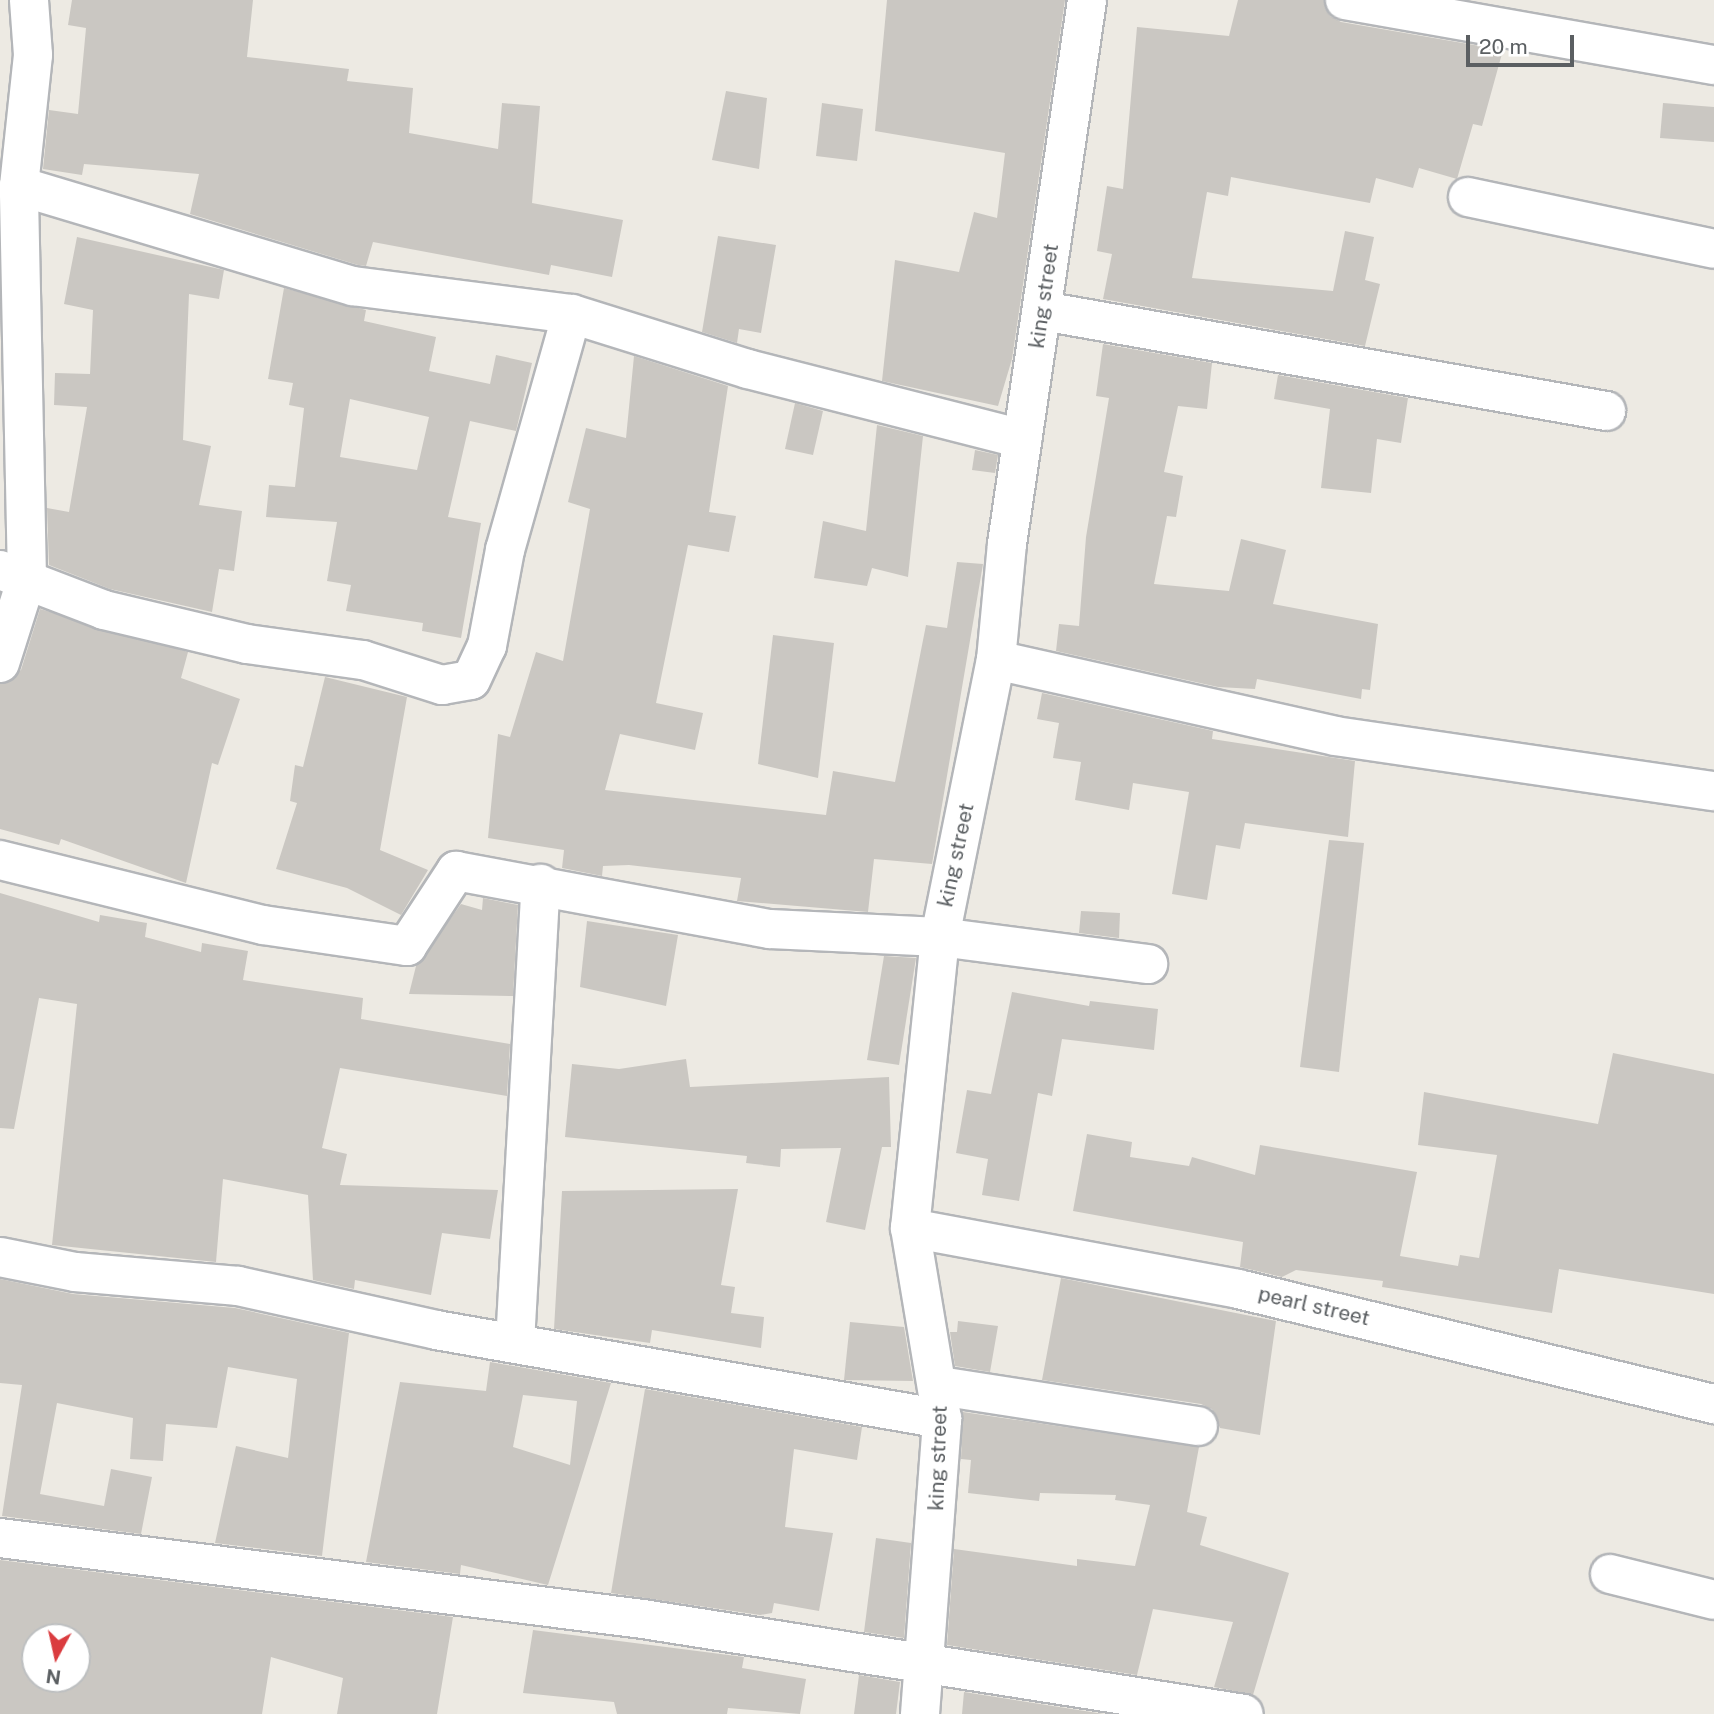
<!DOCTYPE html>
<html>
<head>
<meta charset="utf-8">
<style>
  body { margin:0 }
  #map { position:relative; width:1714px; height:1714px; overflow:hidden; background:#edeae3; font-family:"Public Sans",sans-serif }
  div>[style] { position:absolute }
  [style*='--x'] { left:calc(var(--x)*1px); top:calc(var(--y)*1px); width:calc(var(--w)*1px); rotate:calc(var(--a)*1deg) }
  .building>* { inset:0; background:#cac7c2 }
  .roads { filter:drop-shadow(2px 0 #b4b6b9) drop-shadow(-2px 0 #b4b6b9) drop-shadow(0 2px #b4b6b9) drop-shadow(0 -2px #b4b6b9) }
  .minor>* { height:38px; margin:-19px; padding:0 19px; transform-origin:19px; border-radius:19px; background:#fff }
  span { translate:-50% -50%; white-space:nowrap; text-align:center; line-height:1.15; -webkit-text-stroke:5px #fff; paint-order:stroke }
  .street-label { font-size:21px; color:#5b5f62 }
  .north { position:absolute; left:21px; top:1623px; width:70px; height:70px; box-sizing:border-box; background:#fff; border:2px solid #bdbfc0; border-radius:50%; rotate:188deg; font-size:19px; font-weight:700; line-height:28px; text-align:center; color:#5b5f62 }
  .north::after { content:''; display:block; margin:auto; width:24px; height:32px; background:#da3c3f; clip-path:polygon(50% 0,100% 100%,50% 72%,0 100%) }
  .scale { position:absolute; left:1466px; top:35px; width:108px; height:32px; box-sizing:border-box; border:4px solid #5b5f62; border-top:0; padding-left:9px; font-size:21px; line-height:24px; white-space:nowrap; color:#5b5f62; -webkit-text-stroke:5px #fff; paint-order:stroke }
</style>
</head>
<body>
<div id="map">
  <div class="building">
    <i style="clip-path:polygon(72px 0,253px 0,247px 57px,349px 69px,347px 81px,413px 88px,409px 133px,498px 149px,502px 103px,540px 106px,532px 203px,623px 220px,612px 277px,551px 265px,549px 275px,373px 242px,366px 266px,358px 265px,190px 214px,199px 174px,84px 164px,82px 175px,43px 169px,49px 110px,78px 114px,86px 28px,68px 25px)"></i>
    <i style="clip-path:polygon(887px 0,1065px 0,1012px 359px,998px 406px,882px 381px,895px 260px,959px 272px,974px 212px,997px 218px,1005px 153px,875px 131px)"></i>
    <i style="clip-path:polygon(1238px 0,1324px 0,1330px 16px,1341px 22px,1503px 50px,1482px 126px,1473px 124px,1457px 179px,1419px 168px,1413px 188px,1376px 178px,1370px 203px,1231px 177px,1228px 196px,1207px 192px,1192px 278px,1333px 291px,1345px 231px,1374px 237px,1365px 280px,1380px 284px,1365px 346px,1103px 299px,1112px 254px,1097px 251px,1107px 186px,1123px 189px,1137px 27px,1229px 36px)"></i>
    <i style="clip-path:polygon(726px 91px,767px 98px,759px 169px,712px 160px)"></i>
    <i style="clip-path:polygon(822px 103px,863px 109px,857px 161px,816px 156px)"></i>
    <i style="clip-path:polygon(1663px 103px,1714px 107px,1714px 142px,1660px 138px)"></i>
    <i style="clip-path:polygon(718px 236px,776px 245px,761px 333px,739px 329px,737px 343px,702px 332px)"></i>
    <i style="clip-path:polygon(77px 237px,224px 270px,219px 299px,189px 294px,183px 440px,211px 446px,199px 505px,242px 511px,234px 571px,219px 569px,212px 612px,110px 589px,49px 565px,47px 508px,69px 512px,87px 407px,54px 405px,55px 373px,90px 374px,93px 310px,64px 304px)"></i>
    <i style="clip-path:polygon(evenodd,284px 288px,366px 310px,364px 321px,436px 337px,429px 371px,490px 384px,496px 355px,532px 363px,516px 431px,470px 421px,448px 517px,481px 523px,461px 638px,422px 631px,423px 623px,346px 611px,351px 585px,327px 581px,337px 522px,266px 517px,269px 485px,295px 487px,304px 408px,289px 405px,293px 383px,268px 379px,284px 288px,350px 399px,429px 417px,417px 470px,340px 457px,350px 399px)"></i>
    <i style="clip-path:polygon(1103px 344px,1212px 363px,1207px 409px,1178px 406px,1164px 472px,1183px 476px,1176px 517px,1167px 516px,1154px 584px,1229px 591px,1241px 539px,1286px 550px,1273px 604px,1378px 624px,1370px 690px,1362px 689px,1361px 699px,1257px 679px,1255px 689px,1218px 687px,1056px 651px,1059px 624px,1079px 626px,1086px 537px,1109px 398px,1096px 396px)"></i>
    <i style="clip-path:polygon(634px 356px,728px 386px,709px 512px,736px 516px,729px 552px,688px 545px,656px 703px,703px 713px,695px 750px,620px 734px,605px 790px,826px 815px,833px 771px,895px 782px,926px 625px,947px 628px,957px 562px,983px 564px,932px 864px,874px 859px,868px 912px,737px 901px,741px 878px,629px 865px,603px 866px,602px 876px,562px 868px,564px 850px,488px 838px,498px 734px,510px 737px,536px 652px,563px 661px,590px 509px,568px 502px,586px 428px,626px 438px)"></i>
    <i style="clip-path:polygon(1278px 375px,1408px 398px,1401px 443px,1377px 439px,1371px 493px,1321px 488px,1330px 409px,1274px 399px)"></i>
    <i style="clip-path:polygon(795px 403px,823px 411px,813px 455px,785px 449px)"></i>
    <i style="clip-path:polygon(877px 425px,923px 436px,908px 577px,872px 568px,867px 586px,814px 578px,823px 521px,866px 531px)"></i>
    <i style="clip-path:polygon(975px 450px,998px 455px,995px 473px,972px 470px)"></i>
    <i style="clip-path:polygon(40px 609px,188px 652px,181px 678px,240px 699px,218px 765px,212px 763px,186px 883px,61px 839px,59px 845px,0 829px,0 684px,21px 670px)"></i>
    <i style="clip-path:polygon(773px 635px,834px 643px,818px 778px,758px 764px)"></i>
    <i style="clip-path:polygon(325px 677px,407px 697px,380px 850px,428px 870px,401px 915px,347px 888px,276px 869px,297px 803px,290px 801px,295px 765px,303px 767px)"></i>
    <i style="clip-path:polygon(1042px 693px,1213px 731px,1212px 739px,1355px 761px,1348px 837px,1245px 823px,1240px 849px,1216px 845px,1207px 900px,1172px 894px,1189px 792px,1133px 783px,1129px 810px,1075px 800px,1081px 762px,1053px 758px,1059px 723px,1037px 719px)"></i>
    <i style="clip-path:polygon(1329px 840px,1364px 843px,1339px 1072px,1300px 1067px)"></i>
    <i style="clip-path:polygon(0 893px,99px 922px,100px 915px,147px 923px,145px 937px,201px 952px,202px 943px,248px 951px,243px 980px,363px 998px,361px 1019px,510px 1044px,507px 1096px,340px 1068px,322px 1148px,347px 1154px,340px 1185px,498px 1190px,490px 1239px,442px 1233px,431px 1295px,355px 1280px,354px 1289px,313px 1280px,308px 1195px,223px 1179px,216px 1262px,52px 1245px,77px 1004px,39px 998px,14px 1129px,0 1128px)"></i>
    <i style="clip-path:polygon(483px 898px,518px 905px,513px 996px,409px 994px,416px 966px,461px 904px,482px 910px)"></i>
    <i style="clip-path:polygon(1081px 911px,1120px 913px,1119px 938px,1079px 933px)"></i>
    <i style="clip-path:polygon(587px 921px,678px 935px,666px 1006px,580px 987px)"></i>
    <i style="clip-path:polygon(884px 956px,916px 958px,899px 1065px,867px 1060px)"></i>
    <i style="clip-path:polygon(1012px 992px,1089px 1006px,1090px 1001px,1158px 1009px,1154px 1050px,1062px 1039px,1052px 1096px,1038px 1093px,1019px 1201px,982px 1195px,988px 1159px,956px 1153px,967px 1090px,991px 1094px)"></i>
    <i style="clip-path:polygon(1613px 1053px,1714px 1074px,1714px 1294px,1559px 1269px,1552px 1313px,1382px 1287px,1383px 1281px,1296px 1270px,1282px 1277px,1240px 1267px,1243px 1242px,1073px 1211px,1087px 1134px,1132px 1142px,1130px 1157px,1189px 1166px,1192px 1157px,1255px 1175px,1260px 1145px,1417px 1172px,1400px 1256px,1458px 1266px,1460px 1255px,1479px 1258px,1497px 1155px,1418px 1145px,1424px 1092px,1598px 1124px)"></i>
    <i style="clip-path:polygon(686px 1059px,690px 1087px,889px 1077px,891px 1147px,882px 1147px,865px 1230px,826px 1222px,841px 1148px,781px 1149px,780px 1167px,746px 1163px,747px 1156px,565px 1137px,572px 1064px,619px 1069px)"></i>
    <i style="clip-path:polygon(738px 1189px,721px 1285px,735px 1287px,731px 1313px,764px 1317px,761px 1348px,652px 1330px,650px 1343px,554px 1329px,562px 1191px)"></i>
    <i style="clip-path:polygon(1061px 1278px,1276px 1321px,1260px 1435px,1220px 1428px,1212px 1409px,1201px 1404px,1042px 1380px)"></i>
    <i style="clip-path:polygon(0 1279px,73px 1294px,235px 1308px,349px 1333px,322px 1556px,215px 1543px,236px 1446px,288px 1458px,297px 1379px,228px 1367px,217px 1428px,166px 1424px,163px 1461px,130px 1459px,133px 1418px,57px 1403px,40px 1494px,104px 1506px,111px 1469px,152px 1477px,141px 1534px,2px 1516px,22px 1385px,0 1383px)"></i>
    <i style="clip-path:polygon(958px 1321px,998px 1326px,990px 1372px,955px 1366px,950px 1332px,957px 1332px)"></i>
    <i style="clip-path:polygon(850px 1322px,904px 1327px,913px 1381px,844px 1380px)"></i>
    <i style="clip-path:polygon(evenodd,490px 1362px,611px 1383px,548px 1585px,461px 1565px,460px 1574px,366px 1562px,400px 1382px,486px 1391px,490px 1362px,523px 1395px,577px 1401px,570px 1465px,513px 1447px,523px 1395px)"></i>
    <i style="clip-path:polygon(645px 1389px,862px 1427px,857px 1460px,794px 1449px,785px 1527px,833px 1533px,819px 1611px,774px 1603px,772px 1613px,760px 1615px,611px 1593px)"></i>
    <i style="clip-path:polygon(963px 1412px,1199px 1447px,1187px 1512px,1207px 1517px,1200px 1545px,1289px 1573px,1253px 1695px,1214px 1687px,1233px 1622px,1153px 1609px,1137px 1675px,947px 1645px,954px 1549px,1077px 1566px,1077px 1559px,1135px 1566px,1150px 1505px,1115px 1500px,1116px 1495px,1040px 1493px,1039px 1501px,968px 1493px,971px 1460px,961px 1459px)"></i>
    <i style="clip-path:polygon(876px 1538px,911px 1543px,904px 1638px,864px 1632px)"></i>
    <i style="clip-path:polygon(evenodd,0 1560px,453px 1617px,437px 1714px,337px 1714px,343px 1678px,271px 1657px,262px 1714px,0 1714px,0 1560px,35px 1637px,77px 1637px,77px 1679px,35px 1679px,35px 1637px)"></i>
    <i style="clip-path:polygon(533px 1630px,744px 1657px,742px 1668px,806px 1679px,800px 1714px,728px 1708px,727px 1714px,617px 1714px,614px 1702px,523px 1693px)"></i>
    <i style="clip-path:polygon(859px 1675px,900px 1682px,896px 1714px,854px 1714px)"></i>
    <i style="clip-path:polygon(964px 1692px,1104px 1714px,962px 1714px)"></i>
  </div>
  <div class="roads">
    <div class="minor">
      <i style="--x:1345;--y:0;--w:375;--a:10"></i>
      <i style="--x:19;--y:186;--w:349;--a:16.7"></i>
      <i style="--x:353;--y:286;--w:221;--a:7.3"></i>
      <i style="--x:1468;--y:197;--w:251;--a:11.9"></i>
      <i style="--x:1043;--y:311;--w:572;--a:10.07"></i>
      <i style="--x:0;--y:570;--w:111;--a:21"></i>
      <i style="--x:104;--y:610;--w:147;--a:13.4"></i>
      <i style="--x:247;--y:644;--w:117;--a:7.9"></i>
      <i style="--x:363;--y:660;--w:83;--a:17.6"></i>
      <i style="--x:442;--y:685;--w:29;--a:-10"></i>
      <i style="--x:471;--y:680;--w:38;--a:-65"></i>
      <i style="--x:487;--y:646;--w:98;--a:-79.4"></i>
      <i style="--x:505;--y:550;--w:245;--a:-74.2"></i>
      <i style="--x:572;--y:314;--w:184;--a:17.4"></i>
      <i style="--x:748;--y:369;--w:283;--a:14.3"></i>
      <i style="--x:996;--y:660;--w:347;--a:12.6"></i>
      <i style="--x:1335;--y:736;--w:383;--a:8.3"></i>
      <i style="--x:0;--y:663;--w:89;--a:-72.4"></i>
      <i style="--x:27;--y:578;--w:392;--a:-91.2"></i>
      <i style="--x:19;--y:186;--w:132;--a:-83.9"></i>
      <i style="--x:33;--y:55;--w:55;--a:-94.2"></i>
      <i style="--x:0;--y:860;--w:271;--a:13.9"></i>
      <i style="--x:263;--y:925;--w:146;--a:8.3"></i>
      <i style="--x:407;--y:946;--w:90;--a:-56.8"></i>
      <i style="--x:456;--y:871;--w:319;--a:10.5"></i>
      <i style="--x:770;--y:929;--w:170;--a:2.7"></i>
      <i style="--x:940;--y:937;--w:210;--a:7.4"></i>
      <i style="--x:910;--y:1228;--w:334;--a:10.5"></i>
      <i style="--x:1238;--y:1289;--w:490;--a:13.6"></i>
      <i style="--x:0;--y:1257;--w:76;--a:11.3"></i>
      <i style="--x:75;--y:1272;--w:164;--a:4.9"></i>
      <i style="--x:238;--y:1286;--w:203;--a:12.5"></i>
      <i style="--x:436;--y:1330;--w:514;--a:9.98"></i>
      <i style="--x:515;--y:1343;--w:460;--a:-86.8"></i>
      <i style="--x:939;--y:1386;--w:262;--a:8.8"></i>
      <i style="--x:0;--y:1538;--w:648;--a:7.18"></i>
      <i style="--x:643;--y:1619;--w:608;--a:8.98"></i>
      <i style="--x:1610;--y:1574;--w:107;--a:14"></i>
      <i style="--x:920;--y:1714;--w:296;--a:-85.7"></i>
      <i style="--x:942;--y:1419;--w:194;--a:-99.5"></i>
      <i style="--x:910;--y:1228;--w:293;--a:-84.1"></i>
      <i style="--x:940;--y:937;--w:283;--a:-78.6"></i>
      <i style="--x:996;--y:660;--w:117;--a:-84.6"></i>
      <i style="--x:1007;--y:544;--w:550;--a:-81.63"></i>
    </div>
  </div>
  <div class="street-label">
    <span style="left:1044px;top:296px;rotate:-82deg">king street</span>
    <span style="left:956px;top:855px;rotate:-78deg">king street</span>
    <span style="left:1314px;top:1306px;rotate:13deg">pearl street</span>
    <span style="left:938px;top:1458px;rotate:-88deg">king street</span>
  </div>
  <div class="north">N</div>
  <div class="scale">20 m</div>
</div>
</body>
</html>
